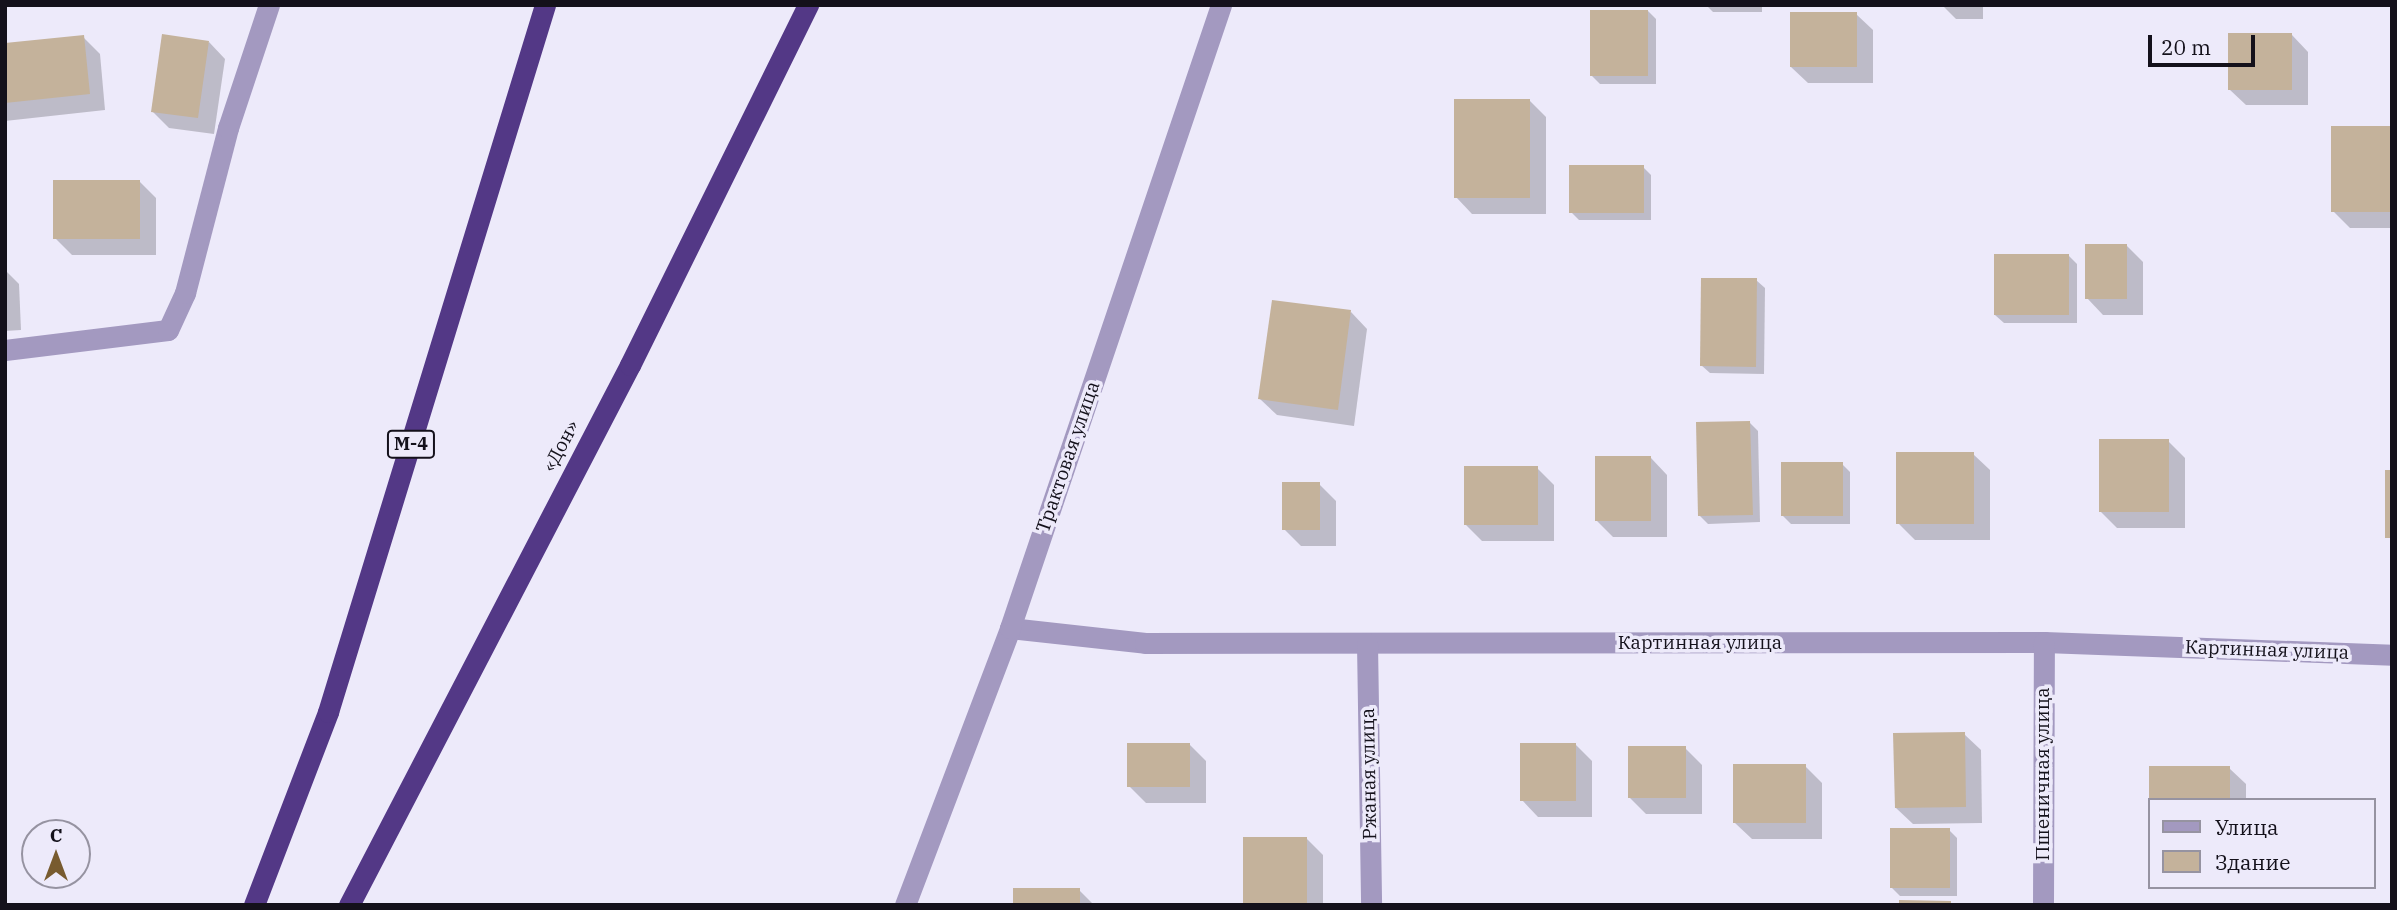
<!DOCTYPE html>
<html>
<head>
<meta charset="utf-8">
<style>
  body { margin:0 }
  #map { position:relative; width:2397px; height:910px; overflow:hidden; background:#edeafa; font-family:"IBM Plex Serif",serif }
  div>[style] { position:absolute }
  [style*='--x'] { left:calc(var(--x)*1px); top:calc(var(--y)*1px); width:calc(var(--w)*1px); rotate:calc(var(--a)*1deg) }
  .shadow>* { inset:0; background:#0003 }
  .building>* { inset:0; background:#c4b29b }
  .street>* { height:21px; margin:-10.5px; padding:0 10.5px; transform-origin:10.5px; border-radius:10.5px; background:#a399c0 }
  .highway>* { height:21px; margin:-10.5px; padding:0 10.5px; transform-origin:10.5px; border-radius:10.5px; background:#533886 }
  span { translate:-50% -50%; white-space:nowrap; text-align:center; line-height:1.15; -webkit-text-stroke:7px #edeafa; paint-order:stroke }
  .shield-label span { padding:2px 5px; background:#edeafa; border:2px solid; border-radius:5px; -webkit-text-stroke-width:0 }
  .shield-label { font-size:18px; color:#14111b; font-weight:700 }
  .street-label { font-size:19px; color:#14111b }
  .frame { position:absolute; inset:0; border:7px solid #14111b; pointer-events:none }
  .legend { position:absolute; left:2148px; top:798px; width:228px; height:91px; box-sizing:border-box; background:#edeafa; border:2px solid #9693a1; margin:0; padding:9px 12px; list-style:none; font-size:21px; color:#14111b }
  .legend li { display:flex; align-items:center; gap:14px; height:35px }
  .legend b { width:35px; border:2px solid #9693a1 }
  .north { position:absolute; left:21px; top:819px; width:70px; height:70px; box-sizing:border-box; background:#edeafa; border:2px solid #9693a1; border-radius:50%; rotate:0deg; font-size:19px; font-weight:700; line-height:28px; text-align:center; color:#14111b }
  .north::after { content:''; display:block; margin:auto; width:24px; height:32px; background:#785b2f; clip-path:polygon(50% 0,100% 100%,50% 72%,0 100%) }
  .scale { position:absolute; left:2148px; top:35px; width:107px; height:32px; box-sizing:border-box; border:4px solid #14111b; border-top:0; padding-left:9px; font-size:21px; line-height:24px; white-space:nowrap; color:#14111b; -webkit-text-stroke:5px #edeafa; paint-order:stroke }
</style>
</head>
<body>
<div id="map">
  <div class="shadow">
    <i style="clip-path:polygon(1706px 5px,1762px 5px,1762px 12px,1713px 12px)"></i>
    <i style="clip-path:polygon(1942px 5px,1983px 5px,1983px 19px,1956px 19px)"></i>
    <i style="clip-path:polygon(1648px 11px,1656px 19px,1656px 84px,1600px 84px,1592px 76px)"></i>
    <i style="clip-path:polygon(1856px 14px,1873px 30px,1873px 83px,1808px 83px,1791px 67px)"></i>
    <i style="clip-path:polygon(2292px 35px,2308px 52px,2308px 105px,2246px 105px,2229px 89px)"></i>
    <i style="clip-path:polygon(83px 37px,100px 54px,105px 110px,5px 121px,5px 45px)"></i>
    <i style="clip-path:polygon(209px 42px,225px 59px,214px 134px,169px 128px,152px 111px)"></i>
    <i style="clip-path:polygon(1529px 100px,1546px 117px,1546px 214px,1472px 214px,1456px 197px)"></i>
    <i style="clip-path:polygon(2392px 128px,2392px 228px,2350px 228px,2333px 211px)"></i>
    <i style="clip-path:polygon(1643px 167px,1651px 175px,1651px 220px,1579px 220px,1571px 212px)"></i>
    <i style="clip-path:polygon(139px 181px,156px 198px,156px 255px,72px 255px,55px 238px)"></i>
    <i style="clip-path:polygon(2126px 245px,2143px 262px,2143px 315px,2103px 315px,2087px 298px)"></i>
    <i style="clip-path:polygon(2069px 256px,2077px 264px,2077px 323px,2004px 323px,1995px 315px)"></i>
    <i style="clip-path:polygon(5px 270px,19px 284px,21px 330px,5px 331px)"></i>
    <i style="clip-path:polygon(1756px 280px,1765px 288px,1764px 374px,1710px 373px,1701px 365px)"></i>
    <i style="clip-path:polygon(1351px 312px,1367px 329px,1354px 426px,1277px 415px,1260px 399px)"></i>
    <i style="clip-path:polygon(1750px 423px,1758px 431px,1760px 522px,1708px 524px,1700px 516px)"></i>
    <i style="clip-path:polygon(2168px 441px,2185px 458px,2185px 528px,2117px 528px,2100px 511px)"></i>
    <i style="clip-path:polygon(1973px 454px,1990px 470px,1990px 540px,1915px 540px,1898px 523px)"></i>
    <i style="clip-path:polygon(1651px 458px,1667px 475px,1667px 537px,1613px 537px,1596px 520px)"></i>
    <i style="clip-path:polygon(1842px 464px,1850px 472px,1850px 524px,1791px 524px,1783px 516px)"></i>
    <i style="clip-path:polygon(1537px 468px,1554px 485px,1554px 541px,1482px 541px,1466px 525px)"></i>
    <i style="clip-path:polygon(1319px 484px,1336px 501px,1336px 546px,1301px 546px,1284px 529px)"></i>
    <i style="clip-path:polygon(1964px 734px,1981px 750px,1982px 823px,1913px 824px,1896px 808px)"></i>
    <i style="clip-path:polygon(1189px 744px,1206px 761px,1206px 803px,1146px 803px,1129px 786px)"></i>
    <i style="clip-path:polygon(1575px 744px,1592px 761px,1592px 817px,1538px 817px,1522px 800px)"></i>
    <i style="clip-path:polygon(1685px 748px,1702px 765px,1702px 814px,1646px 814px,1629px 797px)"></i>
    <i style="clip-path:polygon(1805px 766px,1822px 783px,1822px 839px,1752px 839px,1735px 823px)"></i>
    <i style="clip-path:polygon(2229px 768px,2246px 784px,2246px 800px,2151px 800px)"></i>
    <i style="clip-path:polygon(1949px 830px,1957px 838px,1957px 896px,1900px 896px,1892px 888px)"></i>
    <i style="clip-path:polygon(1307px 839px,1323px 855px,1323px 905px,1247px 905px,1244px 902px)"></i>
    <i style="clip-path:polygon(1079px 890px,1094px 905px,1015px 905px)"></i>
  </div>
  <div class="building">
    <i style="clip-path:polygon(1590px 10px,1648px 10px,1648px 76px,1590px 76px)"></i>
    <i style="clip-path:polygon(1790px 12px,1857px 12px,1857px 67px,1790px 67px)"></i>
    <i style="clip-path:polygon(2228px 33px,2292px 33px,2292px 90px,2228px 90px)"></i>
    <i style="clip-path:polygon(162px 34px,209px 41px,198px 118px,151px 112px)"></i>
    <i style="clip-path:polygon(84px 35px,90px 94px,5px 103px,5px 43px)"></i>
    <i style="clip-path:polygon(1454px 99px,1530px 99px,1530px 198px,1454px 198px)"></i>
    <i style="clip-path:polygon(2331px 126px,2392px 126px,2392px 212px,2331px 212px)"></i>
    <i style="clip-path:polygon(1569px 165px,1644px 165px,1644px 213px,1569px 213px)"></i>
    <i style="clip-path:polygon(53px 180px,140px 180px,140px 239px,53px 239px)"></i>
    <i style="clip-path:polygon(2085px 244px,2127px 244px,2127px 299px,2085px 299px)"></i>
    <i style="clip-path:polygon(1994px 254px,2069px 254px,2069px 315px,1994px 315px)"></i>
    <i style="clip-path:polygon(1701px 278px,1757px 278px,1756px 367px,1700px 366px)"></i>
    <i style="clip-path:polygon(1272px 300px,1351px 310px,1338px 410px,1258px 399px)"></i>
    <i style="clip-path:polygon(1750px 421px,1753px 515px,1698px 516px,1696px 422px)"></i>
    <i style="clip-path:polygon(2099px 439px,2169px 439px,2169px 512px,2099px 512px)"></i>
    <i style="clip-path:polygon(1896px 452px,1974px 452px,1974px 524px,1896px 524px)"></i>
    <i style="clip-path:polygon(1595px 456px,1651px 456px,1651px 521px,1595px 521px)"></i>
    <i style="clip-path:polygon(1781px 462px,1843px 462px,1843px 516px,1781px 516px)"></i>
    <i style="clip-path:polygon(1464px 466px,1538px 466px,1538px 525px,1464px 525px)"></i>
    <i style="clip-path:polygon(2385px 470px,2392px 470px,2392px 538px,2385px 538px)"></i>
    <i style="clip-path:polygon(1282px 482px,1320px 482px,1320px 530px,1282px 530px)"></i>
    <i style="clip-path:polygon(1965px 732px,1966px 807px,1895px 808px,1893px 733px)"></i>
    <i style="clip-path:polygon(1127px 743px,1190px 743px,1190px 787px,1127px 787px)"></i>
    <i style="clip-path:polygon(1520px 743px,1576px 743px,1576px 801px,1520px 801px)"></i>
    <i style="clip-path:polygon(1628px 746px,1686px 746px,1686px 798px,1628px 798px)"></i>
    <i style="clip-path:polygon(1733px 764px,1806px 764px,1806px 823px,1733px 823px)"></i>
    <i style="clip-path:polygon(2149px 766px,2230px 766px,2230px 800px,2149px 800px)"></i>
    <i style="clip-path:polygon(1890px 828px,1950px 828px,1950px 888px,1890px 888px)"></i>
    <i style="clip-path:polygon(1243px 837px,1307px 837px,1307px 903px,1243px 903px)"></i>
    <i style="clip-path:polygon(1013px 888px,1080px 888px,1080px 905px,1013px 905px)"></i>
    <i style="clip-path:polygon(1899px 900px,1951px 901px,1951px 905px,1899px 905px)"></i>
  </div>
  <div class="street">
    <i style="--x:5;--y:350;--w:164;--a:-7"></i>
    <i style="--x:168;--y:330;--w:41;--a:-65.3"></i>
    <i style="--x:185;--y:293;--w:171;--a:-75.4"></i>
    <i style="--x:228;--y:128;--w:130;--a:-71.6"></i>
    <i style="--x:1010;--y:628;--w:136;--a:6.3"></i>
    <i style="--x:1145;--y:643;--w:899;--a:-0.06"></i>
    <i style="--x:2044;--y:642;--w:348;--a:2.1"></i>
    <i style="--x:1367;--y:643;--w:262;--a:89.1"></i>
    <i style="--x:905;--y:905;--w:296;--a:-69.2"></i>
    <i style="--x:1010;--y:628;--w:658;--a:-71.29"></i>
    <i style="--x:2043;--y:905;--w:263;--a:-89.8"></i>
  </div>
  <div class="highway">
    <i style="--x:254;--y:905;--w:207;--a:-69"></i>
    <i style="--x:328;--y:712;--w:740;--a:-72.94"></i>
    <i style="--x:349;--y:905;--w:609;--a:-62.51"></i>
    <i style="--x:630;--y:365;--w:402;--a:-63.7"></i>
  </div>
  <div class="shield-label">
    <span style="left:411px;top:444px">М-4</span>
  </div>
  <div class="street-label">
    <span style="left:561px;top:446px;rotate:-62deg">«Дон»</span>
    <span style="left:1068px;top:457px;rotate:-71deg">Трактовая улица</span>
    <span style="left:1700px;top:643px">Картинная улица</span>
    <span style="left:2267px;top:650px;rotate:2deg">Картинная улица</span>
    <span style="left:1369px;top:774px;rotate:-91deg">Ржаная улица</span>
    <span style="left:2043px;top:774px;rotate:-90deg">Пшеничная улица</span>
  </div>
  <div class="frame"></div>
  <ul class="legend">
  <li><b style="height:9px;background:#a399c0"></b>Улица</li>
  <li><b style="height:19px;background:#c4b29b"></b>Здание</li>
  </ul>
  <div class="north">С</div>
  <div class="scale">20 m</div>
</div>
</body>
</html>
